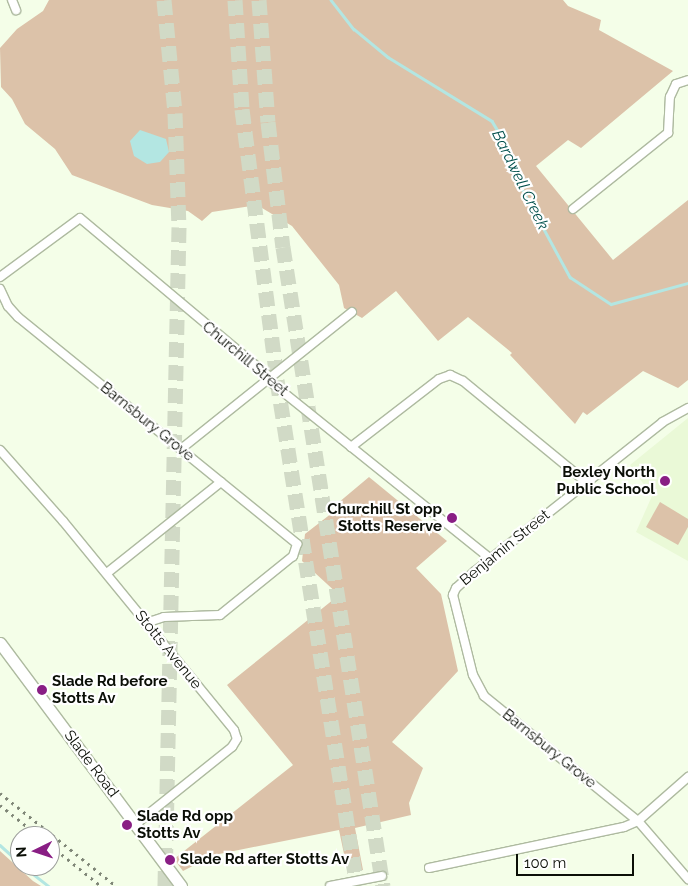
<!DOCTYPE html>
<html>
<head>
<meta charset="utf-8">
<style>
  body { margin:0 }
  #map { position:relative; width:688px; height:886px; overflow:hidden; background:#f4fee8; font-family:Raleway,sans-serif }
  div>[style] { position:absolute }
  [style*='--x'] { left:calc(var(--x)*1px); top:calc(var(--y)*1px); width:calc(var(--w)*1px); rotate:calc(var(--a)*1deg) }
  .built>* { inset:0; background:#eaf9d7 }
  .green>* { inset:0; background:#dcc2a9 }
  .water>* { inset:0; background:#b3e6e2 }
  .stream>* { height:2.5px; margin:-1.25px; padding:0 1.25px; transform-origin:1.25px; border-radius:1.25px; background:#b3e6e2 }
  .highway-tunnel>* { height:15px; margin-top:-7.5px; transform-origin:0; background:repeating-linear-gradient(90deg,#d1dac6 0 15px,transparent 0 23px) }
  .roads { filter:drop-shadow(1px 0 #aebaa0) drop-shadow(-1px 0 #aebaa0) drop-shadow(0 1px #aebaa0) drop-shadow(0 -1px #aebaa0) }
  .street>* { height:8px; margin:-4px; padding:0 4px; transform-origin:4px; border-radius:4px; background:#fff }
  .secondary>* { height:11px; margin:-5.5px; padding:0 5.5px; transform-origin:5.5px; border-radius:5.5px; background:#fff }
  .rail>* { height:2.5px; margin-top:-1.25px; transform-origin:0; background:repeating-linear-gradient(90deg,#7f8677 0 2.5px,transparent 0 7.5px) }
  .dots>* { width:14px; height:14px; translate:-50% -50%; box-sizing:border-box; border:2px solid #fff; border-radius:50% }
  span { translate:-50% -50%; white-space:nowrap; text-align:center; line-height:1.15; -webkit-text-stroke:4.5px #fff; paint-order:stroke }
  .street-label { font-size:15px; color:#0b0f07 }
  .poi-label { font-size:15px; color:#0b0f07; font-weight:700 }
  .right { translate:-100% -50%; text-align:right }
  .left { translate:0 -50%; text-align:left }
  .water-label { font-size:16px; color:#02504c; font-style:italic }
  .north { position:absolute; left:10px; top:826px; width:50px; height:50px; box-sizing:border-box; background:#fff; border:1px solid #9d9f9c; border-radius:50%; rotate:266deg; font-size:14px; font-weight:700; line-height:20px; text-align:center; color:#0b0f07 }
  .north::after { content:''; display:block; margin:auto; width:18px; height:22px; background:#891e84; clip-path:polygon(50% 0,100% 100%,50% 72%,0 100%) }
  .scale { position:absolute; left:516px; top:854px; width:118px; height:22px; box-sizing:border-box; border:2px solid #0b0f07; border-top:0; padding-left:6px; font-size:15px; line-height:18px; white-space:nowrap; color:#0b0f07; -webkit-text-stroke:4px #fff; paint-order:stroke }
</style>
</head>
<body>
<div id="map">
  <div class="built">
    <i style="clip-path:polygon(688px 418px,688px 561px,636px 532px,652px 496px,630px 465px)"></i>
  </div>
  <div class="green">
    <i style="clip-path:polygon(49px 0,563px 0,568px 6px,601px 20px,599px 30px,673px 71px,581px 148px,568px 140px,536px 166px,613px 260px,688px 200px,688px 380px,678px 388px,643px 371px,587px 415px,583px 412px,575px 424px,510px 355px,512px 353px,468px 317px,438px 341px,396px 291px,362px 318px,344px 308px,339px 285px,292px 226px,257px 205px,212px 212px,202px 221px,188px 211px,152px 205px,72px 175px,55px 149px,25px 124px,12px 99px,1px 87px,0 48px,17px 29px,43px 11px)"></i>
    <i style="clip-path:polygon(369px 477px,447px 541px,416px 568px,441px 594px,458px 671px,392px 742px,423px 768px,409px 803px,411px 815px,355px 828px,363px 870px,348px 873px,339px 830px,214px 855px,183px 871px,174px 859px,293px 765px,227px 685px,339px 595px,302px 561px,305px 534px,341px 506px,338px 503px)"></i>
    <i style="clip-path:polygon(660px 502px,688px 519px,688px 527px,678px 545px,646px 527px)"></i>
    <i style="clip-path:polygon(0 851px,33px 881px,41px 886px,0 886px)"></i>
  </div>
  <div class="water">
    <i style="clip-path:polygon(140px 130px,166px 139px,169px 152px,160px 162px,147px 164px,134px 156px,130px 141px)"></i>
  </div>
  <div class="stream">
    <i style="--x:331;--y:0;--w:37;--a:52"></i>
    <i style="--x:354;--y:29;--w:44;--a:39.5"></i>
    <i style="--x:388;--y:57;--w:122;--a:31.6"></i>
    <i style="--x:492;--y:121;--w:31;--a:59"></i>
    <i style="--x:508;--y:148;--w:39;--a:72"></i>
    <i style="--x:520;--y:185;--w:105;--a:61.5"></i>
    <i style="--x:570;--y:277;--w:49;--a:33.4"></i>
    <i style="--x:611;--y:304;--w:80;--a:-15.3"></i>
    <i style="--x:0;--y:845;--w:27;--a:42"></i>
    <i style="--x:23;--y:866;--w:33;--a:38"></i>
  </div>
  <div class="highway-tunnel">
    <i style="--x:164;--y:0;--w:114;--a:84.4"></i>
    <i style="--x:175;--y:113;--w:114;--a:88"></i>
    <i style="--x:179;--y:227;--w:659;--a:91.22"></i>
    <i style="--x:235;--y:0;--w:109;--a:86.3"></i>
    <i style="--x:242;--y:109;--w:273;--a:82.6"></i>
    <i style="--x:277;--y:380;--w:512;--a:81.02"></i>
    <i style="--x:259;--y:0;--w:122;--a:85.8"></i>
    <i style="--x:268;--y:122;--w:126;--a:83.2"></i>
    <i style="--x:283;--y:247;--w:647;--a:81.11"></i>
  </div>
  <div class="roads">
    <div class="street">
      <i style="--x:12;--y:0;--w:11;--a:68"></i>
      <i style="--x:573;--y:209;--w:122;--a:-38.7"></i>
      <i style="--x:668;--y:133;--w:36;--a:-87"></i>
      <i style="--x:670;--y:97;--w:14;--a:-65"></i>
      <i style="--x:676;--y:84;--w:13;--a:-18"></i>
      <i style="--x:0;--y:277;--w:99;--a:-36.4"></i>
      <i style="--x:80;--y:218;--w:244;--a:40"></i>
      <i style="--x:267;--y:375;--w:11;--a:56"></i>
      <i style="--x:273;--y:384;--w:280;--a:38.8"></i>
      <i style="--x:0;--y:289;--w:19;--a:65"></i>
      <i style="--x:8;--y:306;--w:15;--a:48"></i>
      <i style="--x:18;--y:317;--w:360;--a:39.1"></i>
      <i style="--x:297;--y:544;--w:13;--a:108"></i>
      <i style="--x:293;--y:556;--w:94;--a:141.1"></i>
      <i style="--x:220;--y:615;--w:56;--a:178"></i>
      <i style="--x:164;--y:617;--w:20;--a:162"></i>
      <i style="--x:688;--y:408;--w:29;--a:151"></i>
      <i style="--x:663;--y:422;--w:240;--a:141.6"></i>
      <i style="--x:475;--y:571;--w:25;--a:138"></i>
      <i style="--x:456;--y:588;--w:8;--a:113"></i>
      <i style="--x:453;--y:595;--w:82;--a:76"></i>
      <i style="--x:473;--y:675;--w:24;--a:62"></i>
      <i style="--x:484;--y:696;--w:198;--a:39.1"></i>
      <i style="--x:638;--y:821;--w:77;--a:49.2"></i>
      <i style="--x:351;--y:447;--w:111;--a:-37.7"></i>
      <i style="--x:439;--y:379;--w:12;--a:-20"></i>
      <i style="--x:450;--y:375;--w:14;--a:25"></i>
      <i style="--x:463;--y:381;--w:159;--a:39.4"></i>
      <i style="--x:181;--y:449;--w:219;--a:-38.7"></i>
      <i style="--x:0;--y:450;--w:95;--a:48.4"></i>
      <i style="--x:63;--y:521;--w:270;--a:50.7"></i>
      <i style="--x:234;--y:730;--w:9;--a:72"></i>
      <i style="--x:237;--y:739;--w:9;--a:122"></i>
      <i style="--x:232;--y:747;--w:123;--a:141.3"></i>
      <i style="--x:107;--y:573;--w:146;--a:-38.6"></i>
      <i style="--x:429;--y:868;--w:199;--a:-11.9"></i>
      <i style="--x:624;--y:827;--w:15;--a:-23"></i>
      <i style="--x:638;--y:821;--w:67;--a:-41.3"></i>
      <i style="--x:330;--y:886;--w:53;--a:-10.9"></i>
    </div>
    <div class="secondary">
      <i style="--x:0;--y:643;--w:303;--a:53.3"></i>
    </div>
  </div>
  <div class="rail">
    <i style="--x:0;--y:793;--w:149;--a:38.7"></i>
    <i style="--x:0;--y:805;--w:50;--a:38.5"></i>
    <i style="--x:50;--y:845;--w:65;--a:38.8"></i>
  </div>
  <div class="dots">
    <i style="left:665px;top:481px;background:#891e84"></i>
    <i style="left:452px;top:518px;background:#891e84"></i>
    <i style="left:42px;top:690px;background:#891e84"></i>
    <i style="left:127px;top:825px;background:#891e84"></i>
    <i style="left:170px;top:860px;background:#891e84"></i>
  </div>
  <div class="street-label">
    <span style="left:245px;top:359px;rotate:40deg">Churchill Street</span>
    <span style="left:147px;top:422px;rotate:39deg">Barnsbury Grove</span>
    <span style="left:505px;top:548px;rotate:-39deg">Benjamin Street</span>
    <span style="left:168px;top:650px;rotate:51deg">Stotts Avenue</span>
    <span style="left:549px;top:749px;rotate:39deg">Barnsbury Grove</span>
    <span style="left:91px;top:764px;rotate:53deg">Slade Road</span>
  </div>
  <div class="poi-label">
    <span class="right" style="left:655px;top:481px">Bexley North<br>Public School</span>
    <span class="right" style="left:442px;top:518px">Churchill St opp<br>Stotts Reserve</span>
    <span class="left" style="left:52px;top:690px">Slade Rd before<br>Stotts Av</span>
    <span class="left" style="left:137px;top:825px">Slade Rd opp<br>Stotts Av</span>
    <span class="left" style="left:180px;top:860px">Slade Rd after Stotts Av</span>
  </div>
  <div class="water-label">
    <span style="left:520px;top:180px;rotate:64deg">Bardwell Creek</span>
  </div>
  <div class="north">N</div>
  <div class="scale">100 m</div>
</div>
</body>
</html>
